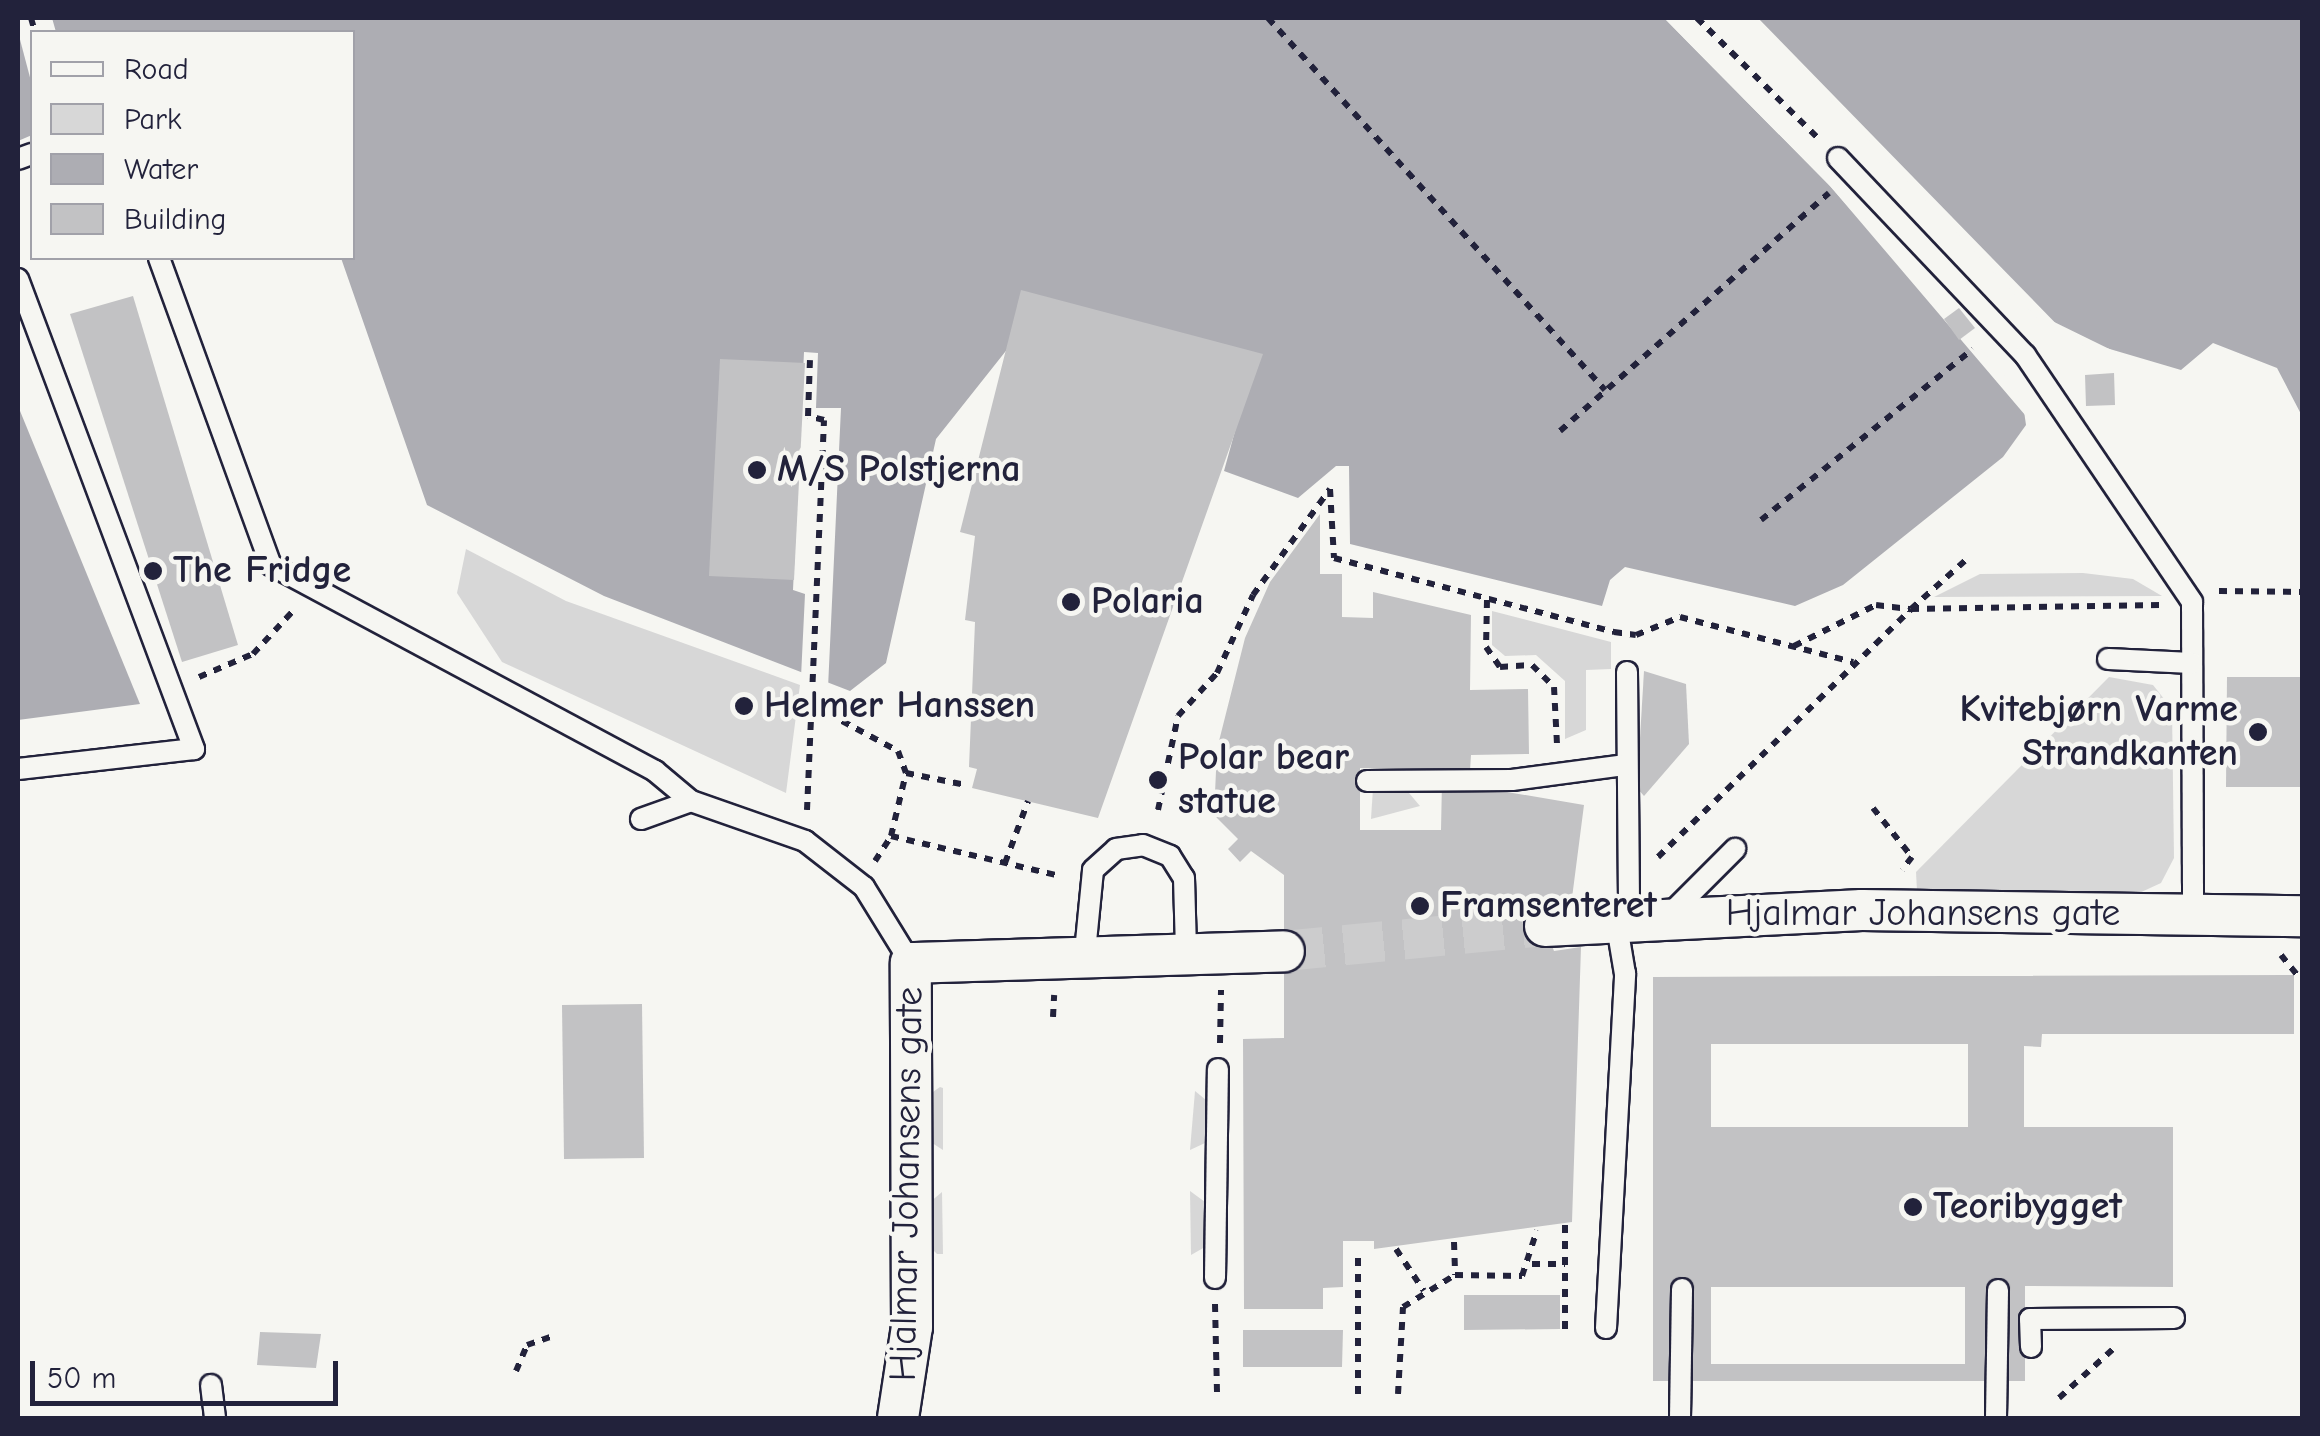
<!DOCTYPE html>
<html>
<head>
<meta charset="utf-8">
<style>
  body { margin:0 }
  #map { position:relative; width:2320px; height:1436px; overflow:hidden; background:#f6f6f2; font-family:"Comic Neue",sans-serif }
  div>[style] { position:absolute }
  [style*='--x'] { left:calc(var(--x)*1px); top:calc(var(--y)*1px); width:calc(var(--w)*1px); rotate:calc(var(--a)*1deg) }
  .green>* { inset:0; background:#d7d7d7 }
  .water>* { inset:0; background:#adadb3 }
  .pier>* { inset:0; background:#f6f6f2 }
  .building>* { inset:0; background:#c2c2c4 }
  .street-tunnel>* { height:40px; margin-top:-20px; transform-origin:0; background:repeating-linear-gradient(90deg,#cccccd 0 40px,transparent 0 60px) }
  .path>* { height:6px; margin-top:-3px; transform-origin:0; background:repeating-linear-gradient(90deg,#22223b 0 8px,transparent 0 16px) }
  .roads { filter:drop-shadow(2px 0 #22223b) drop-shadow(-2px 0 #22223b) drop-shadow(0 2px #22223b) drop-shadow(0 -2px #22223b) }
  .lane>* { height:20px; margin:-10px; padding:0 10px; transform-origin:10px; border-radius:10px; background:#f6f6f2 }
  .street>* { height:40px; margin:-20px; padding:0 20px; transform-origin:20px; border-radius:20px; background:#f6f6f2 }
  .dots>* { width:28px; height:28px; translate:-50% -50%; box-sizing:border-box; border:5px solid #f6f6f2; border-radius:50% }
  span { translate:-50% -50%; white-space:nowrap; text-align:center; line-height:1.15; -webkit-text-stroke:9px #f6f6f2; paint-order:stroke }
  .poi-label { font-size:38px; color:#22223b; font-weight:700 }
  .left { translate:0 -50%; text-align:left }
  .right { translate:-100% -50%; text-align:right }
  .street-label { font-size:38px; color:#22223b }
  .frame { position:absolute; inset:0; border:20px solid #22223b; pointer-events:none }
  .legend { position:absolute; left:30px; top:30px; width:325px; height:230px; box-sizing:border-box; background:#f6f6f2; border:2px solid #a1a1a9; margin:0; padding:12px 18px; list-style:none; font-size:30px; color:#22223b }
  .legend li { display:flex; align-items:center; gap:20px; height:50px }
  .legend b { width:50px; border:2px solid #a1a1a9 }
  .scale { position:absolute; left:30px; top:1361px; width:308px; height:45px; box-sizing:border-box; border:5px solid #22223b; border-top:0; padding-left:12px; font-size:30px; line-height:35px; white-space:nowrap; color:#22223b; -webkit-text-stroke:8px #f6f6f2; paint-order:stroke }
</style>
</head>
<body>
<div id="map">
  <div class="green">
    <i style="clip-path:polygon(466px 549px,566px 601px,800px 685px,786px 793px,502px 662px,457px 593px)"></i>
    <i style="clip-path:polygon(2083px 573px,2133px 579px,2162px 596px,1934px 597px,1980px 574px)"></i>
    <i style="clip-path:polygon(1492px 611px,1611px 642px,1611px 669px,1586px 670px,1586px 730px,1565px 739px,1565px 681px,1536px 655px,1505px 656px,1492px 645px)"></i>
    <i style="clip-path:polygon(2109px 677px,2153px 685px,2172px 709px,2174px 858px,2161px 883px,2137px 894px,1917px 891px,1916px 872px)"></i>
    <i style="clip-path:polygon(1373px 788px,1409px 793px,1420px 806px,1371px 819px)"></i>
    <i style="clip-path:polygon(940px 1087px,943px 1088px,943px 1150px,929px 1141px,930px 1094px)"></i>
    <i style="clip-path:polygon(1195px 1091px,1206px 1100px,1205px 1143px,1190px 1150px)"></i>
    <i style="clip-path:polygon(1190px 1191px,1205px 1202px,1205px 1247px,1191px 1255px)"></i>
    <i style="clip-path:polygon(942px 1192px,943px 1254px,937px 1254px,929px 1246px,929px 1203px)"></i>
  </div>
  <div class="water">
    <i style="clip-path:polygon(52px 18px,1664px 18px,1830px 186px,2023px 404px,2026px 425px,2003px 457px,1843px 585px,1795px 606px,1625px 567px,1610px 580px,1602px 606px,1350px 544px,1349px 466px,1336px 466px,1298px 498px,1224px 471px,1243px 402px,1009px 347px,936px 439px,886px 663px,850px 691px,604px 596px,427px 505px,341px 258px,352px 258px,352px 32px,56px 32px)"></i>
    <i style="clip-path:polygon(1758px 18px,2302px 18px,2302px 416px,2277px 368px,2213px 343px,2181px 370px,2069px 337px)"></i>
    <i style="clip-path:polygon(18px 32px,32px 85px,32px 135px,18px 141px)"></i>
    <i style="clip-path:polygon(18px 406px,140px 704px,18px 720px)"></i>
  </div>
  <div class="pier">
    <i style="clip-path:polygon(1664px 18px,1834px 183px,2027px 401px,2031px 422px,1830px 186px)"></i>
    <i style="clip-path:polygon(1753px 18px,2044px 317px,2142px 365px,2068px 341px,2040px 321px)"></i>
    <i style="clip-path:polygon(804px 352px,818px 353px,816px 408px,841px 408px,828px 688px,801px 677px,805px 594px,793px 590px)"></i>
  </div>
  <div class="building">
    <i style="clip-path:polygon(1021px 290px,1263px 354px,1098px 818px,972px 788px,977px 769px,969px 767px,975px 622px,965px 620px,975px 536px,960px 532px)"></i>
    <i style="clip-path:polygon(133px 296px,238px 645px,182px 662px,70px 314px)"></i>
    <i style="clip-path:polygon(1959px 308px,1975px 328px,1959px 340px,1944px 319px)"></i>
    <i style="clip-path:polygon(720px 359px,805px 363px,794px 580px,709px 576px)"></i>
    <i style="clip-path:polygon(2114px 373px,2115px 405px,2086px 406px,2085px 375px)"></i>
    <i style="clip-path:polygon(1320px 514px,1320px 574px,1342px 574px,1342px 617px,1373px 618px,1373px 592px,1471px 615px,1470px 690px,1528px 689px,1529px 754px,1471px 755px,1470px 771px,1360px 768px,1360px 830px,1441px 830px,1442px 781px,1584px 805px,1572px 898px,1540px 913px,1554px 951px,1581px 947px,1572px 1222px,1374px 1249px,1374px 1241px,1343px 1241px,1343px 1287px,1323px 1288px,1323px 1309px,1244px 1309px,1243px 1039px,1284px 1038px,1284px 875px,1251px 851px,1240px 862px,1228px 849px,1238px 839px,1214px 815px,1217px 749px,1245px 638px,1270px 582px)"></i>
    <i style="clip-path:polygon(1644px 671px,1686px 684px,1689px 744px,1644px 796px,1637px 788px)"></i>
    <i style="clip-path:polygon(2227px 677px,2302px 677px,2302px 787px,2226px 787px)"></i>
    <i style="clip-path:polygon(evenodd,2294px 975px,2294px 1034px,2042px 1034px,2041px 1047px,2024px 1046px,2024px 1127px,2173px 1127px,2173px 1287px,2025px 1286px,2025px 1381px,1653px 1381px,1653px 977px,2294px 975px,1711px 1044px,1968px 1044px,1968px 1127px,1711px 1127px,1711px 1044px,2294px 975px,1711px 1287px,1965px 1287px,1965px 1364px,1711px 1364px,1711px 1287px)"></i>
    <i style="clip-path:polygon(642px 1004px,644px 1158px,564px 1159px,562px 1005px)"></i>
    <i style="clip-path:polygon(1464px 1295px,1560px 1295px,1560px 1329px,1464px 1330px)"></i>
    <i style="clip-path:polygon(1243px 1330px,1343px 1330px,1342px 1367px,1243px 1367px)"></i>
    <i style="clip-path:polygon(260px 1332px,321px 1334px,316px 1368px,257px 1365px)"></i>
  </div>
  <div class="street-tunnel">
    <i style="--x:1284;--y:951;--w:262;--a:-5.5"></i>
  </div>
  <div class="path">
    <i style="--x:31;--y:18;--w:15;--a:74"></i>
    <i style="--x:1268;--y:18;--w:502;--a:47.83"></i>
    <i style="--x:1697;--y:18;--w:173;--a:44.8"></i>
    <i style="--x:1560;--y:431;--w:359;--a:-41.5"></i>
    <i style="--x:1761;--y:520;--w:272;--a:-38.9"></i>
    <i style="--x:2219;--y:591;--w:83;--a:0.7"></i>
    <i style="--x:1487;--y:600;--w:47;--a:91.2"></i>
    <i style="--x:1486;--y:647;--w:24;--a:55"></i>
    <i style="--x:1500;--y:667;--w:32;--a:-4"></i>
    <i style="--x:1532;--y:665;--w:31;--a:45"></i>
    <i style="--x:1554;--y:687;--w:58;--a:87"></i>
    <i style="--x:1794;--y:646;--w:92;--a:-26.6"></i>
    <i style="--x:1876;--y:605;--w:35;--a:7"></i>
    <i style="--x:1911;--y:609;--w:75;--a:-41.8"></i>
    <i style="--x:199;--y:677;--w:59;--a:-23.1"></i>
    <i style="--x:253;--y:654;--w:59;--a:-47.1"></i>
    <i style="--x:814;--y:706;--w:95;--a:28.2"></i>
    <i style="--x:898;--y:751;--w:23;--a:70"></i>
    <i style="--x:1873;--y:808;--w:63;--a:51.5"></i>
    <i style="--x:1912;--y:857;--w:16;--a:128"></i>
    <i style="--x:807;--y:810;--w:390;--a:-87.5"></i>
    <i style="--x:824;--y:420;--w:16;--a:-166"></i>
    <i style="--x:808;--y:416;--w:56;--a:-88"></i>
    <i style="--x:1158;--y:810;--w:96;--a:-78"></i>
    <i style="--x:1178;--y:716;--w:58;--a:-47.8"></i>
    <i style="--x:1217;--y:673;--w:86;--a:-65.2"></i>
    <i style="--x:1253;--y:595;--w:131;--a:-54"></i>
    <i style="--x:1330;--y:489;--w:69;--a:86.7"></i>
    <i style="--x:1334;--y:558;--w:290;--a:14.8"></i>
    <i style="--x:1614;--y:632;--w:22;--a:8"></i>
    <i style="--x:1636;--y:635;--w:48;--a:-22.2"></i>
    <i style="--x:1680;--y:617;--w:179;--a:14.6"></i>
    <i style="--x:891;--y:836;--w:65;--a:-76.6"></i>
    <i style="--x:906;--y:773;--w:61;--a:11.3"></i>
    <i style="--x:1658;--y:857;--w:354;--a:-44.4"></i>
    <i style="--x:1911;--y:609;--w:249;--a:-0.9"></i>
    <i style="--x:875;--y:861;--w:30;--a:-57"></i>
    <i style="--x:891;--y:836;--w:170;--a:13.3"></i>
    <i style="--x:1005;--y:863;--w:66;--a:-69.6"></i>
    <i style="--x:2281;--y:955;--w:27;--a:51"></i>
    <i style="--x:1053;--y:1017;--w:22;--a:-87"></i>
    <i style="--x:1220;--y:1043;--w:53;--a:-88.9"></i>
    <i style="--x:1565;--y:1225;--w:106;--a:90"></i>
    <i style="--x:1454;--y:1242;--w:33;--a:88"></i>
    <i style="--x:1396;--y:1249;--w:50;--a:56.3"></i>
    <i style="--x:1358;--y:1258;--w:137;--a:90"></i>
    <i style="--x:1532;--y:1264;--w:33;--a:0"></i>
    <i style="--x:1215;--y:1304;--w:89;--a:88.7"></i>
    <i style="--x:516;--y:1371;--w:28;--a:-67"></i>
    <i style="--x:527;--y:1345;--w:28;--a:-19"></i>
    <i style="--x:1398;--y:1394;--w:87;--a:-86.7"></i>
    <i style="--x:1403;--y:1307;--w:61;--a:-31.6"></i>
    <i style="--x:1455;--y:1275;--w:67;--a:0.9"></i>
    <i style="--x:1522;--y:1276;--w:48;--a:-71.9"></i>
    <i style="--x:2059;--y:1398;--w:73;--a:-42.2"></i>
  </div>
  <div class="roads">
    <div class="lane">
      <i style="--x:1838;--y:158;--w:272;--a:46.5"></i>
      <i style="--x:2025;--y:355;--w:298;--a:55.9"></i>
      <i style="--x:2192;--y:602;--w:314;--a:89.8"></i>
      <i style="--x:18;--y:159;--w:15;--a:-20"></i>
      <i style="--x:159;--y:258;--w:327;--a:70"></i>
      <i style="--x:271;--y:565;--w:436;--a:28.2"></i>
      <i style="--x:655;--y:771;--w:47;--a:39.8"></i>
      <i style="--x:18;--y:279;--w:502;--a:69.47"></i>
      <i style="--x:194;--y:749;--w:177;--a:173.5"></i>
      <i style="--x:2108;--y:659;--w:84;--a:2.7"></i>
      <i style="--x:1627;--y:672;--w:246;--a:89.5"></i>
      <i style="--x:1367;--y:781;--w:145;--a:-0.4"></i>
      <i style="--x:1512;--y:780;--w:113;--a:-7.6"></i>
      <i style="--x:641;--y:819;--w:53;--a:-19.8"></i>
      <i style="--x:691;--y:801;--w:121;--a:19.3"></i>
      <i style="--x:805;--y:841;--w:75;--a:37.9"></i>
      <i style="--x:864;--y:887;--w:89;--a:58.3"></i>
      <i style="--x:1671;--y:913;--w:91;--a:-45"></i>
      <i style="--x:1085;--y:952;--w:82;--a:-84.4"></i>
      <i style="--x:1093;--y:870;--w:31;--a:-42"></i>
      <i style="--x:1116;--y:849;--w:27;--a:-8"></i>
      <i style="--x:1143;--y:845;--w:29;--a:22"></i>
      <i style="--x:1170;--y:856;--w:26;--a:58"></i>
      <i style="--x:1184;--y:878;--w:72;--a:88.4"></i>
      <i style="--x:1215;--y:1278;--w:209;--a:-89.2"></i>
      <i style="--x:1606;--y:1328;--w:355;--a:-86.9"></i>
      <i style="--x:1625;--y:974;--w:55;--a:-99.5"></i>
      <i style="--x:2031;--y:1347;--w:28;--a:-92"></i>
      <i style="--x:2030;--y:1319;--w:144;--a:-0.4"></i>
      <i style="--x:211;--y:1385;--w:33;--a:83"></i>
      <i style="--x:1680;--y:1418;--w:129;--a:-89.1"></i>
      <i style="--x:1996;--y:1418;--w:128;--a:-89.1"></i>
    </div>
    <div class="street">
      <i style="--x:1545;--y:926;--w:317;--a:-2.9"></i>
      <i style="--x:1862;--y:910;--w:440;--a:0.8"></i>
      <i style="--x:898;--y:1418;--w:92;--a:-81.3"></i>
      <i style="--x:912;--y:1327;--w:364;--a:-90.2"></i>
      <i style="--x:911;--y:963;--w:373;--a:-1.8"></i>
    </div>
  </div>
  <div class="dots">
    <i style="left:757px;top:470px;background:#22223b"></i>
    <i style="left:153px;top:571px;background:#22223b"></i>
    <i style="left:1071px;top:602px;background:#22223b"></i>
    <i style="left:744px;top:706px;background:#22223b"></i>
    <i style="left:2258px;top:732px;background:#22223b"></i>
    <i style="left:1158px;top:780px;background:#22223b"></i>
    <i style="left:1420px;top:906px;background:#22223b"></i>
    <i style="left:1913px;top:1207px;background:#22223b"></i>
  </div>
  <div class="poi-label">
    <span class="left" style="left:777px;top:470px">M/S Polstjerna</span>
    <span class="left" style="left:173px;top:571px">The Fridge</span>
    <span class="left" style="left:1091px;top:602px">Polaria</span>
    <span class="left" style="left:764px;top:706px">Helmer Hanssen</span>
    <span class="right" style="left:2238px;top:732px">Kvitebjørn Varme<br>Strandkanten</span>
    <span class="left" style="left:1178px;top:780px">Polar bear<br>statue</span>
    <span class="left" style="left:1440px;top:906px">Framsenteret</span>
    <span class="left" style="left:1933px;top:1207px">Teoribygget</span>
  </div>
  <div class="street-label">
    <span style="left:1923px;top:914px">Hjalmar Johansens gate</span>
    <span style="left:907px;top:1184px;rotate:-89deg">Hjalmar Johansens gate</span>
  </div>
  <div class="frame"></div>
  <ul class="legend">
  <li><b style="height:12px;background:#f6f6f2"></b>Road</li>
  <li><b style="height:28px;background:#d7d7d7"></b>Park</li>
  <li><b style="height:28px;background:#adadb3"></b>Water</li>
  <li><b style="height:28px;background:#c2c2c4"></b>Building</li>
  </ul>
  <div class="scale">50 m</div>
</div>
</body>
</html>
